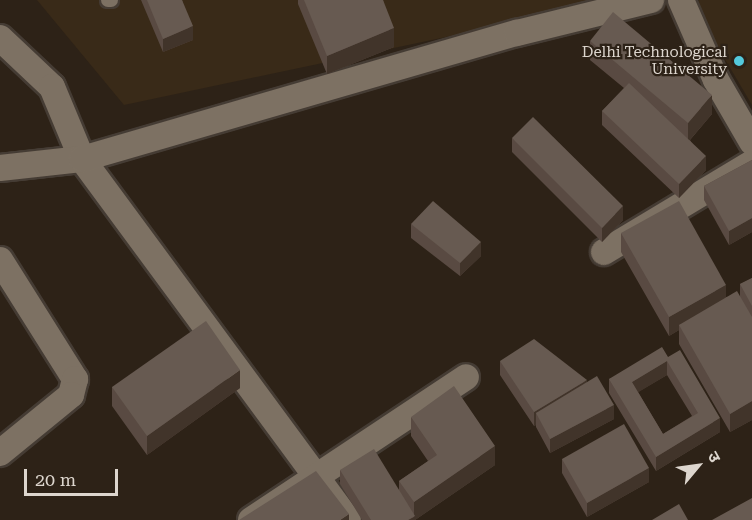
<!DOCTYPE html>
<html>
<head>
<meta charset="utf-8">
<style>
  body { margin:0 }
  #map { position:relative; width:752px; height:520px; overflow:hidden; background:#2d2217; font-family:"Roboto Serif","Noto Sans Devanagari",serif }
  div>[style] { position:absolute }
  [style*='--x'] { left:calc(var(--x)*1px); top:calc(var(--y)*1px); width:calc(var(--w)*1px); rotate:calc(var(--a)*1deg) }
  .built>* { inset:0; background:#392a18 }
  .roads { filter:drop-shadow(2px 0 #453c34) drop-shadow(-2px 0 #453c34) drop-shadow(0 2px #453c34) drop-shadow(0 -2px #453c34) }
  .lane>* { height:14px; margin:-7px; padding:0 7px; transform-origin:7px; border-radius:7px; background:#7d7163 }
  .street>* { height:26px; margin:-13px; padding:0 13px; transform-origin:13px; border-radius:13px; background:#7d7163 }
  .wall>* { inset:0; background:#594a42 }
  .shaded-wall>* { inset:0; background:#41342a }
  .building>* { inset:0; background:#675a51 }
  .dots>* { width:16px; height:16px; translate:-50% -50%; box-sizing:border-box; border:3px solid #2d2217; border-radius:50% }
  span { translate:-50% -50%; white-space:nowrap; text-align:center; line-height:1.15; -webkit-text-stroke:4.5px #2d2217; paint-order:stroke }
  .poi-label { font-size:15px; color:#ddd6ce }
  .right { translate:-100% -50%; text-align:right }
  .north { position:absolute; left:668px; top:436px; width:60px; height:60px; -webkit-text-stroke:4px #2d2217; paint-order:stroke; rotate:61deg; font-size:16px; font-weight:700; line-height:24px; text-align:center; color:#ddd6ce }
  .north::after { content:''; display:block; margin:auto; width:21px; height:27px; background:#ddd6ce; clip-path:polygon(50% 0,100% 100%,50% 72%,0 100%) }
  .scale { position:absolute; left:24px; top:469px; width:94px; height:27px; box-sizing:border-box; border:3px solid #ddd6ce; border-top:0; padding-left:8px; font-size:18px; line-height:21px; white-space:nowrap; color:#ddd6ce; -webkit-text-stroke:4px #2d2217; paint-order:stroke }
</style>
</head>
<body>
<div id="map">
  <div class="built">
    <i style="clip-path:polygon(37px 0,621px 0,124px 105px)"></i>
    <i style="clip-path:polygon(699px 0,752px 0,752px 105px,700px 17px)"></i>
  </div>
  <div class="roads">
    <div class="lane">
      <i style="--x:108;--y:0;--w:3;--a:0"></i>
    </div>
    <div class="street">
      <i style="--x:681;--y:0;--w:87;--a:66.4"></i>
      <i style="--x:716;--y:80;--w:72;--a:59.9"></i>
      <i style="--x:0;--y:38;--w:71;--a:43.3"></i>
      <i style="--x:52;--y:87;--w:78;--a:67.4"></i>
      <i style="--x:82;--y:159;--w:448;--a:53.6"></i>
      <i style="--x:0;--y:168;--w:82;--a:-6.3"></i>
      <i style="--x:82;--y:159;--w:453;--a:-16.2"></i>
      <i style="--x:517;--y:33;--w:138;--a:-13.8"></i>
      <i style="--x:604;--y:252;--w:173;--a:-31"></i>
      <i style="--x:0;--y:260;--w:141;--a:57.8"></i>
      <i style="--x:75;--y:379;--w:16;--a:104"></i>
      <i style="--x:71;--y:395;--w:92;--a:140.8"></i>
      <i style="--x:251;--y:520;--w:258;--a:-33.6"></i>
    </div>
  </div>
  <div class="wall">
    <i style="clip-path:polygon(141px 0,182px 0,193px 40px,163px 52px)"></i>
    <i style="clip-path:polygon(298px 0,383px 0,394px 47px,327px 74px,298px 4px)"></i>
    <i style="clip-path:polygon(590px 41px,712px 114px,690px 140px,706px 170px,679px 198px,602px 125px,602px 111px,624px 88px,590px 60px)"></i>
    <i style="clip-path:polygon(512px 138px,623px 220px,602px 242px,512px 152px)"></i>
    <i style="clip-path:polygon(752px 160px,752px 232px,729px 245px,704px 200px,704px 186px)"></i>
    <i style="clip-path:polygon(411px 224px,481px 256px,460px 276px,411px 238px)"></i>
    <i style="clip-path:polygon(621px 233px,726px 297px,740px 296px,740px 284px,752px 278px,752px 420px,730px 432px,679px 344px,679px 330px,669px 336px,621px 252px)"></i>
    <i style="clip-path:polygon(evenodd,668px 357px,720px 432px,656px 471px,609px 393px,609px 379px,668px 357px,667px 375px,692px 416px,663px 434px,638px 392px,667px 375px)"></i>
    <i style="clip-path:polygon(500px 361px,587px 382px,614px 419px,550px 453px,536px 427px,536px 425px,534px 426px,500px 375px)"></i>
    <i style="clip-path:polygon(112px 387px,240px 388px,147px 455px,112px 406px)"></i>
    <i style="clip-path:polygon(411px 417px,495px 465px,415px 520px,362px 520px,340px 484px,340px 470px,399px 491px,399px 481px,428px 461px,411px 436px)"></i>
    <i style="clip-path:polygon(562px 459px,649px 482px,587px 517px,562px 473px)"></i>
  </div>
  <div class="shaded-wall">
    <i style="clip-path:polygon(193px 26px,193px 40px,163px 52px,163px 39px)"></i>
    <i style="clip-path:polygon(394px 28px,394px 47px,327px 74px,327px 56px)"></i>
    <i style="clip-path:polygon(712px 95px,712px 114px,688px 142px,688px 123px)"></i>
    <i style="clip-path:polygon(706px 156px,706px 170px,679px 198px,679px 184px)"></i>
    <i style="clip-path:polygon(623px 206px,623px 220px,602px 242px,602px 228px)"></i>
    <i style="clip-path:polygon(752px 218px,752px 232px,729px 245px,729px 231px)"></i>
    <i style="clip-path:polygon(481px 242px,481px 256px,460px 276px,460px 263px)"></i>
    <i style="clip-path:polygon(726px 285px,726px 304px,679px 325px,679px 330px,669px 336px,669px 317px)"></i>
    <i style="clip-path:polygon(667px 361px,667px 375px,632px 396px,632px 382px)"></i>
    <i style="clip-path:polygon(240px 370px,240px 388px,147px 455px,147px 436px)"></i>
    <i style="clip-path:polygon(587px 380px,587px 394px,536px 413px,536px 425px,534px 426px,534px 412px)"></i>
    <i style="clip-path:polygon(752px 401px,752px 420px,730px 432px,730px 414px)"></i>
    <i style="clip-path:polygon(614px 405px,614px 419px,550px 453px,550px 439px)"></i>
    <i style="clip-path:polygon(720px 418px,720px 432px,656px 471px,656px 457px)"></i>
    <i style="clip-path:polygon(495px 446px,495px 465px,415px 520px,408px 520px,414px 517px,414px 502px)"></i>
    <i style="clip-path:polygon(649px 468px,649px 482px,587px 517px,587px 503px)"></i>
    <i style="clip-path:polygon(349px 514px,349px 520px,340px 520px)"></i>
  </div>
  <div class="building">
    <i style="clip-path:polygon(147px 0,182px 0,193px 26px,163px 39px)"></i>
    <i style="clip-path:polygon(304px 0,383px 0,394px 28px,327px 56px)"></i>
    <i style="clip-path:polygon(613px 12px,712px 95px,688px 123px,590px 41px)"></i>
    <i style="clip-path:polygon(629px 83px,706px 156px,679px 184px,602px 111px)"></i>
    <i style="clip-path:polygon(533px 117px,623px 206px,602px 228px,512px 138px)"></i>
    <i style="clip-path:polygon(752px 160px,752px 218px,729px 231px,704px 186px)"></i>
    <i style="clip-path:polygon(433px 201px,481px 242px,460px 263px,411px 224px)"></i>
    <i style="clip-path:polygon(679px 201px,726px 285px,669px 317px,621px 233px)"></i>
    <i style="clip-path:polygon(752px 278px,752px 306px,740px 284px)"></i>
    <i style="clip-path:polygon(737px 291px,752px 317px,752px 401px,730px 414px,679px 325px)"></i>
    <i style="clip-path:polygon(206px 321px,240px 370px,147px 436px,112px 387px)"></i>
    <i style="clip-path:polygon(534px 339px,587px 380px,534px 412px,500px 361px)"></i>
    <i style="clip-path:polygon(evenodd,662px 347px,668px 357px,680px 350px,720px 418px,656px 457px,609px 379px,662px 347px,667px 361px,698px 413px,663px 434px,632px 382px,667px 361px)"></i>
    <i style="clip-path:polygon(597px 376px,614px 405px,550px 439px,536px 413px)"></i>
    <i style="clip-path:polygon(454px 386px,495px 446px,414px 502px,399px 481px,437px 455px,411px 417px)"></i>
    <i style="clip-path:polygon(624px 424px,649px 468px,587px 503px,562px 459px)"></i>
    <i style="clip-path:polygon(374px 449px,415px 516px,408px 520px,371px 520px,340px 470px)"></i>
    <i style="clip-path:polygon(316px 471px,349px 514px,340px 520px,239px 520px)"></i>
    <i style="clip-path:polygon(752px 498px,752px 520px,712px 520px)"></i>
    <i style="clip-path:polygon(679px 504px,688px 520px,652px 520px)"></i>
  </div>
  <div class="dots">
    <i style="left:739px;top:61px;background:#54cadd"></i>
  </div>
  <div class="poi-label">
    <span class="right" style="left:727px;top:61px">Delhi Technological<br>University</span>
  </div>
  <div class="north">उ</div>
  <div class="scale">20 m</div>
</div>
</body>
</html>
